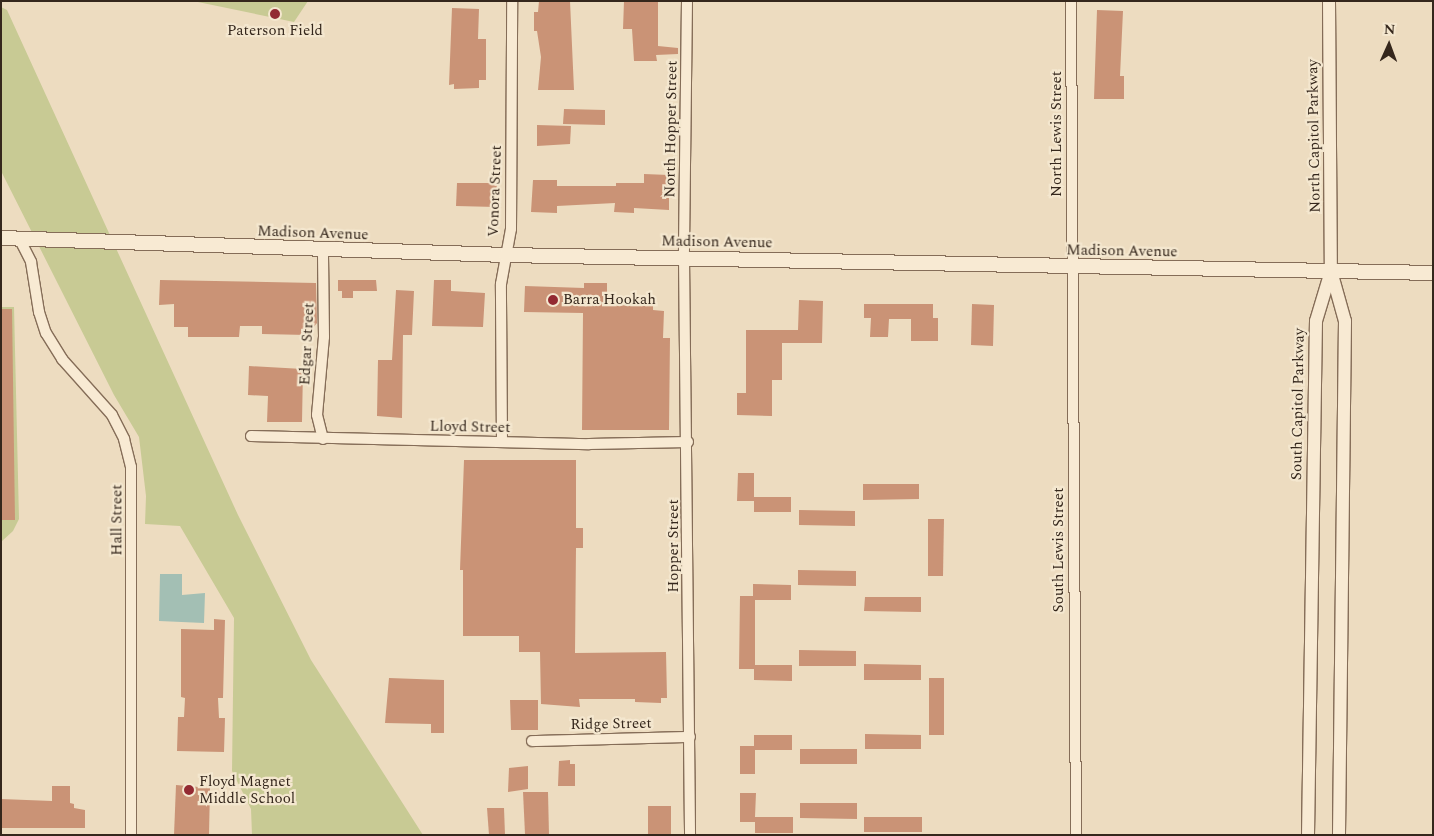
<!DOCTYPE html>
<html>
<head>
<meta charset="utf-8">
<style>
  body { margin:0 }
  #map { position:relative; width:1434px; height:836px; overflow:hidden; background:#eddcc0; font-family:Spectral,serif }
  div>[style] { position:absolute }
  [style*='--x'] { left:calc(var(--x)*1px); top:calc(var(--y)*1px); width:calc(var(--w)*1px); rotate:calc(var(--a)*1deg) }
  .green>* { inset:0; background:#c8ca94 }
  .water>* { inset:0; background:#a3bfb4 }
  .building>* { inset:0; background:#ca9376 }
  .roads { filter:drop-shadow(1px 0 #856d58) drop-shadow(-1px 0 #856d58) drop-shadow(0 1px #856d58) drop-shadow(0 -1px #856d58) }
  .minor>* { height:10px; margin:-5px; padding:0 5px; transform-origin:5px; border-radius:5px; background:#f8ead3 }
  .tertiary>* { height:12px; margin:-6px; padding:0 6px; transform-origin:6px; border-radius:6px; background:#f8ead3 }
  .secondary>* { height:14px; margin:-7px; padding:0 7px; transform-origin:7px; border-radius:7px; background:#f8ead3 }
  .dots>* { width:14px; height:14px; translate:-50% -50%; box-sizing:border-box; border:2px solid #f4e7cf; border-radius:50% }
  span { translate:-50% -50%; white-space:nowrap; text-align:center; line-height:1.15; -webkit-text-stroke:4.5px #f4e7cf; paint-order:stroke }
  .poi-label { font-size:15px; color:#35271c }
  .left { translate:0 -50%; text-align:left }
  .street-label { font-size:15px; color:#35271c }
  .frame { position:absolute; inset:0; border:2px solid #35271c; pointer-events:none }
  .north { position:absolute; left:1364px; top:20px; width:50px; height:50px; -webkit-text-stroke:4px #f4e7cf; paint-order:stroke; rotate:2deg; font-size:14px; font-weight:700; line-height:20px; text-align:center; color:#35271c }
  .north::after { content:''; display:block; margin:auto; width:18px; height:22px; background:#35271c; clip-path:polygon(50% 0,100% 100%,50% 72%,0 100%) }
</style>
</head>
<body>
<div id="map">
  <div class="green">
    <i style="clip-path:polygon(193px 1px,308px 1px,294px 22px)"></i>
    <i style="clip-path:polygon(1px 7px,7px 10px,238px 515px,311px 660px,423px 835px,252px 835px,251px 809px,232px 771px,234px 618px,180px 526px,145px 524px,146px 496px,139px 437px,114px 395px,1px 171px)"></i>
    <i style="clip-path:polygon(1px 307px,14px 307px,19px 519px,13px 531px,1px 542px)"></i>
  </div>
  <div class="water">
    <i style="clip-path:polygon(160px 574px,182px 574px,182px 595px,205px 593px,204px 623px,159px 621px)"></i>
  </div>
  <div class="building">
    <i style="clip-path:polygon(539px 1px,570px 1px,574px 90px,538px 90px,541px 57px,537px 31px,534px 31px,534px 12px,538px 12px)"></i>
    <i style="clip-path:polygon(624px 1px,658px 1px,658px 46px,678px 48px,678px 54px,656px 55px,657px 61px,634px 61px,632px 29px,623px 29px)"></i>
    <i style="clip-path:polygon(452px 8px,479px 9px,478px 39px,486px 39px,486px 80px,479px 80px,479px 88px,454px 89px,454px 84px,449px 85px)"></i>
    <i style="clip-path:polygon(1097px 10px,1123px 11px,1120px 76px,1124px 76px,1124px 99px,1094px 99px)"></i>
    <i style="clip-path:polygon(564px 109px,605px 110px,605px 125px,563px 124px)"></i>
    <i style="clip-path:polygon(537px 125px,571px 126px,570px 144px,537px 146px)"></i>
    <i style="clip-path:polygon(644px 174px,669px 175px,669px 210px,634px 208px,634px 213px,614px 212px,615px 203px,557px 206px,557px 213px,531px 212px,533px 180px,557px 180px,557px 186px,616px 186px,616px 183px,644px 183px)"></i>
    <i style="clip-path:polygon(457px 183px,497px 183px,496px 207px,456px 206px)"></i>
    <i style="clip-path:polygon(160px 280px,316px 283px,317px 323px,307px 335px,262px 334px,262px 326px,240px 326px,239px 337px,188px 337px,188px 327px,174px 327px,174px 304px,159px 305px)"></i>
    <i style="clip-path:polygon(338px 280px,376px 280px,377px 291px,353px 291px,353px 298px,342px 298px,342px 291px,338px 291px)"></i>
    <i style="clip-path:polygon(434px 280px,451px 280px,451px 291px,485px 293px,483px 327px,432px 326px)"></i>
    <i style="clip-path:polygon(584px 283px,607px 283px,607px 305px,653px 306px,653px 310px,664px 311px,663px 338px,670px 338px,669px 430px,582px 430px,583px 313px,524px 312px,525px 286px,584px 288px)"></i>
    <i style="clip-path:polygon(396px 290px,414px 291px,412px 335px,403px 335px,402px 418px,377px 416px,378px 360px,392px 360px)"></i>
    <i style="clip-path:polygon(799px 300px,823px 301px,822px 343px,782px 343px,782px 380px,772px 380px,772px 416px,737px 415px,737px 393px,746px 393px,746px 330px,798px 330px)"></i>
    <i style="clip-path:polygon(864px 304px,933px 304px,933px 318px,938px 318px,938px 341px,911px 341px,911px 319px,889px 319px,888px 337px,870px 337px,871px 318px,864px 318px)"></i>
    <i style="clip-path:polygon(972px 304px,994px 305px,993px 346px,971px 345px)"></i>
    <i style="clip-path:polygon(1px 309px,12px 309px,15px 520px,1px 520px)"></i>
    <i style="clip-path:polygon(249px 366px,303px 369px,302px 422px,267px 422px,268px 396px,248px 395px)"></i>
    <i style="clip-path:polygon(464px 460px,576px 460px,576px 528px,583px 528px,583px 548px,576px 548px,575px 653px,666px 652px,667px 698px,661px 698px,661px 703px,635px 702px,635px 699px,579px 699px,580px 707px,541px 704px,540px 652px,519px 652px,519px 636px,463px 636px,463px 570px,460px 570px)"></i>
    <i style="clip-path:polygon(738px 473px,754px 473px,754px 501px,737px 501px)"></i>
    <i style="clip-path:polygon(863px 484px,919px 484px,919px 499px,863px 500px)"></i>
    <i style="clip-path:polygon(754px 497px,791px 497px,791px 512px,754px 512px)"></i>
    <i style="clip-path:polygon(799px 510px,855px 511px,855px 526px,799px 525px)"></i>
    <i style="clip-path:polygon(928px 519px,944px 519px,943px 576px,928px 576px)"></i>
    <i style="clip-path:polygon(798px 570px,856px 571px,856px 586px,798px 585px)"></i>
    <i style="clip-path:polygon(753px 584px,791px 585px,791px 600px,755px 600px,755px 665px,792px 665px,792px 681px,754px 680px,754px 669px,739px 669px,740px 596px,753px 596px)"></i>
    <i style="clip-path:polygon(865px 597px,921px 597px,921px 612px,864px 611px)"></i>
    <i style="clip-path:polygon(214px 619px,225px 620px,223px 698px,218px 698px,219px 718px,225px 718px,224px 752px,177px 751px,178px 717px,184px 717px,185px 698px,181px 697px,181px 629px,214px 630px)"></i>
    <i style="clip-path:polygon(799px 650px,856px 651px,856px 666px,799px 666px)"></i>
    <i style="clip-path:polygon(864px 664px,921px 665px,921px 680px,864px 680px)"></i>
    <i style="clip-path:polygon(389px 678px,444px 680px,444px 733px,431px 733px,431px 724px,385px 723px)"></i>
    <i style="clip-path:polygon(929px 678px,944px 678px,944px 735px,929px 735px)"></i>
    <i style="clip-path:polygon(510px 700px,538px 700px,538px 730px,511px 730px)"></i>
    <i style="clip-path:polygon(865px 734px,921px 735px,921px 749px,865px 749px)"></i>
    <i style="clip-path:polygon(754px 735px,792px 735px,792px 750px,755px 750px,755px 774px,740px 774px,740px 746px,754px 746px)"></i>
    <i style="clip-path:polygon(800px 749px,857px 749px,857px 764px,800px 764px)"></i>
    <i style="clip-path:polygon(570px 760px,570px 764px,575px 764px,575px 786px,558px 786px,559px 761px)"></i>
    <i style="clip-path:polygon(528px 766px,528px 789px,508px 792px,509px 768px)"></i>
    <i style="clip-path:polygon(176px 785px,210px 788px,209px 835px,174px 835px)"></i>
    <i style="clip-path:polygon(52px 786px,70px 786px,70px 803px,74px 804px,74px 808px,85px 810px,85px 828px,1px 828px,1px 799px,52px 801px)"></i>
    <i style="clip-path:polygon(523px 792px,548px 792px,549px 835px,525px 834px)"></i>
    <i style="clip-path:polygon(740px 793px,756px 793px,755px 817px,793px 817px,793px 833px,755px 833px,755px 822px,740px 822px)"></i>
    <i style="clip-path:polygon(800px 803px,857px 803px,857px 819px,800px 818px)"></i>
    <i style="clip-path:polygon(648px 806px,671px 806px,671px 835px,648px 835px)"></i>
    <i style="clip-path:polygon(487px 808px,504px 808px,505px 835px,489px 835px)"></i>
    <i style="clip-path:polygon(864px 817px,922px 817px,922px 832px,864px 832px)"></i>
  </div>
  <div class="roads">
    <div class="minor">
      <i style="--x:687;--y:1;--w:257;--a:90.7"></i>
      <i style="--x:684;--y:258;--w:577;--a:89.4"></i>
      <i style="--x:1071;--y:1;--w:834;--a:89.66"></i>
      <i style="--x:19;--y:238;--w:27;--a:63"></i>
      <i style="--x:31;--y:262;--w:51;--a:80.9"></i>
      <i style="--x:39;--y:312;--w:22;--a:72"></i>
      <i style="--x:46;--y:333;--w:31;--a:58"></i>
      <i style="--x:62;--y:359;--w:75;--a:48.2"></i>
      <i style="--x:112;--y:415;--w:27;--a:63"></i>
      <i style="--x:124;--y:439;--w:29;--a:76"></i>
      <i style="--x:131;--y:467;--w:368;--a:90"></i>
      <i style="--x:251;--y:436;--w:338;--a:1.4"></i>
      <i style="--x:589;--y:444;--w:99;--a:-1.2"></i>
      <i style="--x:323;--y:439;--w:25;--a:-104"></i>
      <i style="--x:317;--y:415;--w:78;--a:-84.9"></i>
      <i style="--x:324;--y:337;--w:87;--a:-90.7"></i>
      <i style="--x:502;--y:442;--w:158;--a:-90.4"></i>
      <i style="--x:501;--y:284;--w:56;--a:-79.7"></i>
      <i style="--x:511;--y:229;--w:228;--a:-89.7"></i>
      <i style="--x:532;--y:741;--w:158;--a:-1.5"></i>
    </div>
    <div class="tertiary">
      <i style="--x:1329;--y:1;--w:270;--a:89.6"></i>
      <i style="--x:1331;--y:271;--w:52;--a:74.4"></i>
      <i style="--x:1345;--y:321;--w:514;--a:90.67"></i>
      <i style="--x:1308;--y:835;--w:514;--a:-89.11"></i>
      <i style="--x:1316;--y:321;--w:52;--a:-73.3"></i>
    </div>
    <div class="secondary">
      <i style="--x:1;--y:238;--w:505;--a:1.93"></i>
      <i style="--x:506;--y:255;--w:927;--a:1.11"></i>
    </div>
  </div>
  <div class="dots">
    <i style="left:275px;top:14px;background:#932a32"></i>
    <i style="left:553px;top:300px;background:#932a32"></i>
    <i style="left:189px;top:790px;background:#932a32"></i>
  </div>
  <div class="poi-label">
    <span style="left:275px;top:31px">Paterson Field</span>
    <span class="left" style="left:563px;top:300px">Barra Hookah</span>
    <span class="left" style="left:199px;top:790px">Floyd Magnet<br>Middle School</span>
  </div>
  <div class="street-label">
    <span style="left:671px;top:129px;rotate:-89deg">North Hopper Street</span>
    <span style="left:1057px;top:134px;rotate:-90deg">North Lewis Street</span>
    <span style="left:1314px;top:136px;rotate:-91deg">North Capitol Parkway</span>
    <span style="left:495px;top:191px;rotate:-88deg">Vonora Street</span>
    <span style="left:313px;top:233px;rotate:2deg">Madison Avenue</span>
    <span style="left:717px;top:242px;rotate:1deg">Madison Avenue</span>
    <span style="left:1122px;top:251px;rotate:1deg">Madison Avenue</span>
    <span style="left:307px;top:344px;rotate:-87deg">Edgar Street</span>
    <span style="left:1298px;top:404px;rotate:-89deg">South Capitol Parkway</span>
    <span style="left:470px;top:427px;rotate:1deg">Lloyd Street</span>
    <span style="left:117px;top:520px;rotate:-90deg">Hall Street</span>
    <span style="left:674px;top:546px;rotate:-90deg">Hopper Street</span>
    <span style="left:1059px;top:550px;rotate:-90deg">South Lewis Street</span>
    <span style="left:611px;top:724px;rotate:-1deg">Ridge Street</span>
  </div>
  <div class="frame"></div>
  <div class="north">N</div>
</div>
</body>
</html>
